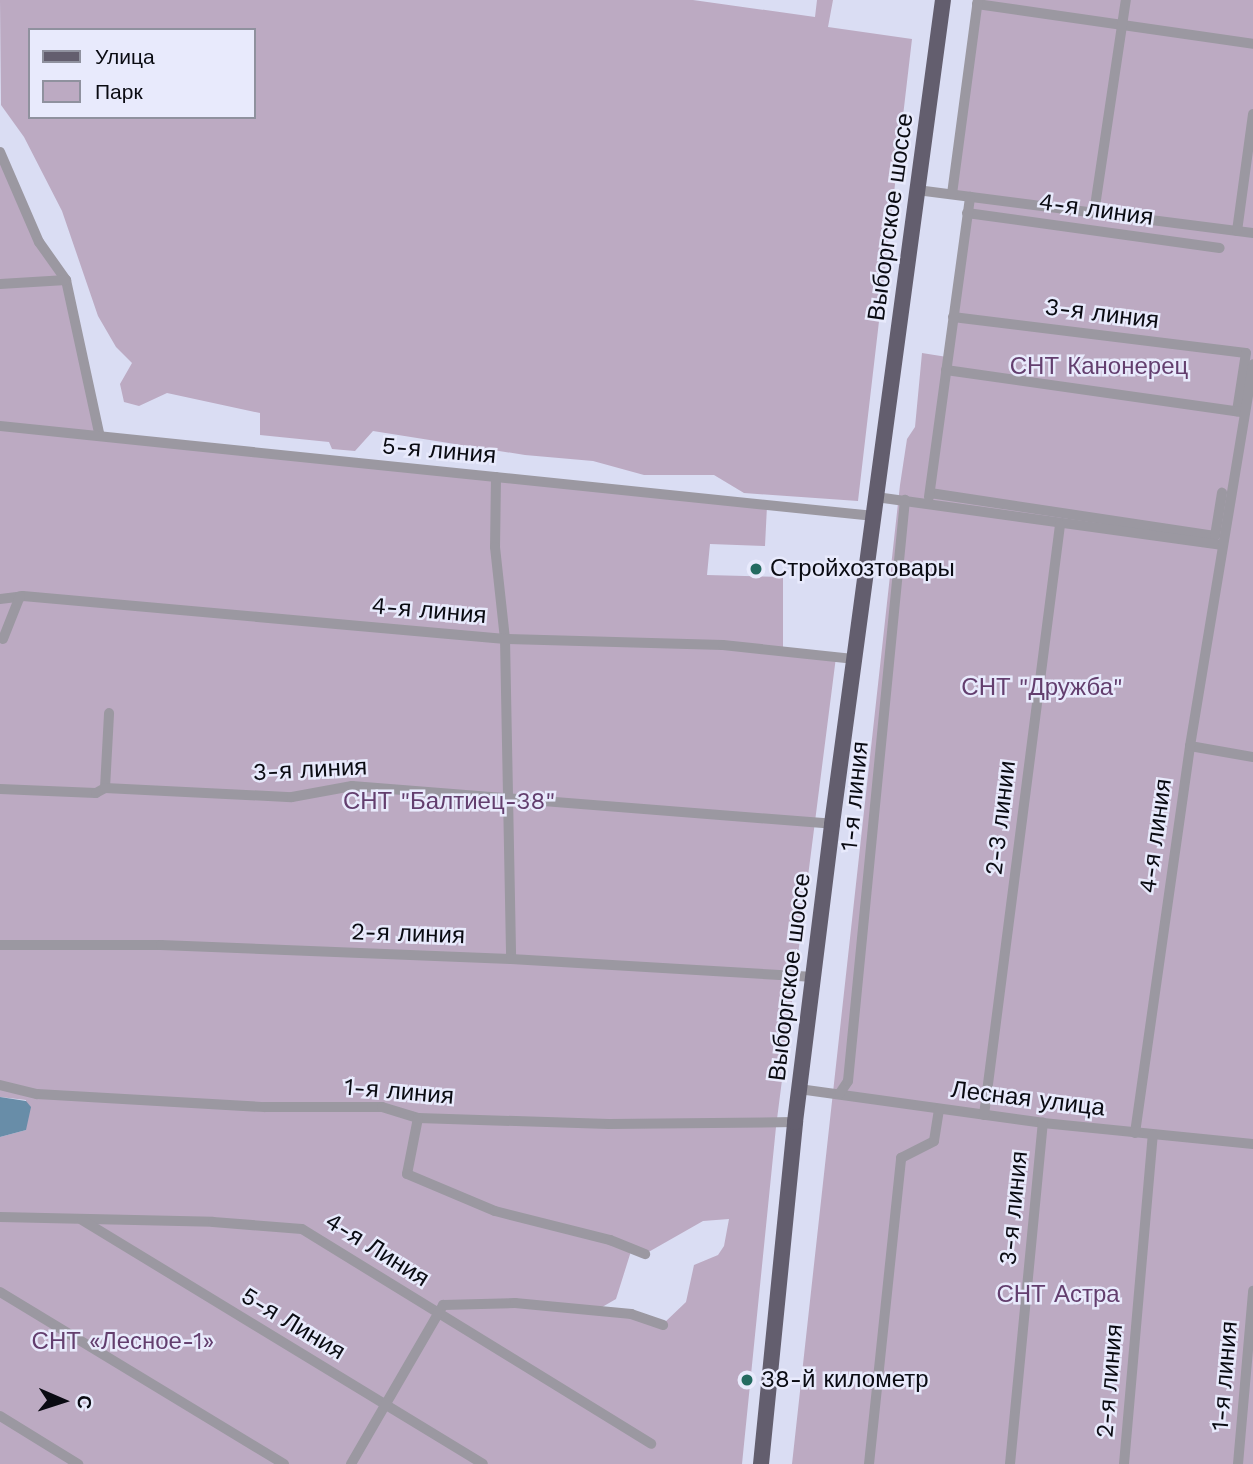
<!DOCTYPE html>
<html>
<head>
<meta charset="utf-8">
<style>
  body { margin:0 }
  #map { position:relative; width:1253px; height:1464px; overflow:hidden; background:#daddf3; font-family:"Work Sans",sans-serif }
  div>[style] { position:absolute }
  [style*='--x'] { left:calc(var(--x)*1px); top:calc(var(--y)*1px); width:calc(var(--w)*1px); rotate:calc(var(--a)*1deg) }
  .green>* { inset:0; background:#bcaac2 }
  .water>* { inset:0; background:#688da8 }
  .minor>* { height:10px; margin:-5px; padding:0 5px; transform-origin:5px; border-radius:5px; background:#9b98a1 }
  .primary>* { height:16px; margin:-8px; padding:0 8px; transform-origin:8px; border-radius:8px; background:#635e6e }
  .dots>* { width:19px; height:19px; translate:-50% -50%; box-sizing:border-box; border:4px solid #e8eafc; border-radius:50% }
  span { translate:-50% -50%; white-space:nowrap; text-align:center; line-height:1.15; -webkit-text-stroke:5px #e8eafc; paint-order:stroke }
  .street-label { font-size:24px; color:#0a0b12 }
  .park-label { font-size:24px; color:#633e6e }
  .poi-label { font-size:24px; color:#0a0b12 }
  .left { translate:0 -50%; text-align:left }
  .legend { position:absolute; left:28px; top:28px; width:228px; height:91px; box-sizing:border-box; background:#e8eafc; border:2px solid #8f919e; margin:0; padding:9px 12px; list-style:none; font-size:21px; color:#0a0b12 }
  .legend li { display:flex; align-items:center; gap:14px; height:35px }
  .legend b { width:35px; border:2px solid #8f919e }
  .north { position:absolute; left:28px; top:1366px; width:70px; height:70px; -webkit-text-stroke:5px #e8eafc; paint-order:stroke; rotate:93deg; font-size:19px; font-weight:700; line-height:28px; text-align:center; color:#0a0b12 }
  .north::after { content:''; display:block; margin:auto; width:24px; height:32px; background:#0a0b12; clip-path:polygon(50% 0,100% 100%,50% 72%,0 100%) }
</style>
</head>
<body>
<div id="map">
  <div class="green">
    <i style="clip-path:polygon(evenodd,0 0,693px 0,815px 17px,817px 0,833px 0,828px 27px,912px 39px,858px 501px,744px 493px,714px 475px,644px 475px,593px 461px,525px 455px,373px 431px,355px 451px,332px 449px,329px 442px,260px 435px,260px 413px,167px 393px,139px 406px,124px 402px,120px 384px,132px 363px,116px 347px,98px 316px,62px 211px,24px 137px,1px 105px,0 0,30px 30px,254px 30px,254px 117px,30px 117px,30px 30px)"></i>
    <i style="clip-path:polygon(978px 0,1253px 0,1253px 1464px,792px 1464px,900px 485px,907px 439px,915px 427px,922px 353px,947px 357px,971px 198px,955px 195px)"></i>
    <i style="clip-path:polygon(evenodd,0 155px,38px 244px,66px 280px,99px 433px,767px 506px,765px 546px,710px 544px,707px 575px,783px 577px,783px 651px,836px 657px,776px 1127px,742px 1464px,0 1464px,0 1137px,26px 1130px,26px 1100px,0 1097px,0 155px,729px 1219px,724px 1246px,718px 1255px,694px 1265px,686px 1302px,663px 1324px,597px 1310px,616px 1299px,632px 1248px,645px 1254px,703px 1221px,729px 1219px)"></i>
  </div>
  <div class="water">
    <i style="clip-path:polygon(0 1097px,26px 1101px,31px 1107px,26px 1130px,0 1137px)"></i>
  </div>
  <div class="minor">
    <i style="--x:977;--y:4;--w:279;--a:8.2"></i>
    <i style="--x:0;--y:152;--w:98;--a:66.6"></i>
    <i style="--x:39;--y:242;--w:47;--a:54.6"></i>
    <i style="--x:66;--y:280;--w:157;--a:77.8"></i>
    <i style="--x:917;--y:190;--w:339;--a:7.3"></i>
    <i style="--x:952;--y:194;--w:196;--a:-82.4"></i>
    <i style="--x:967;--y:213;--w:255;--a:7.9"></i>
    <i style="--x:1094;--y:213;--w:215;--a:-81.5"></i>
    <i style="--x:1237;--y:231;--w:118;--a:-82.2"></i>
    <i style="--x:0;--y:284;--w:66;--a:-3.5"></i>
    <i style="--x:953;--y:317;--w:295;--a:7"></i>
    <i style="--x:1246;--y:353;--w:59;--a:98.8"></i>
    <i style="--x:946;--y:370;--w:298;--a:8.1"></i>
    <i style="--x:0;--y:426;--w:879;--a:5.88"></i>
    <i style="--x:496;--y:477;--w:70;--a:90.8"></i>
    <i style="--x:495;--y:547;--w:93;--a:83.8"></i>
    <i style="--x:505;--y:639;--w:320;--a:88.9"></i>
    <i style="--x:930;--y:493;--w:288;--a:8.6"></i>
    <i style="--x:1215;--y:536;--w:44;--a:-80.8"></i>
    <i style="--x:876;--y:497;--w:350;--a:7.9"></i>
    <i style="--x:929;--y:497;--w:303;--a:-82.2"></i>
    <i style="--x:0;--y:599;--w:23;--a:-7"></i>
    <i style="--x:23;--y:596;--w:484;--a:5.1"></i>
    <i style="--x:505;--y:639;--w:218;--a:1.6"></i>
    <i style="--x:723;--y:645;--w:133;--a:6.1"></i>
    <i style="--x:3;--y:639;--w:46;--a:-68.4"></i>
    <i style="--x:1190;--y:746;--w:64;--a:9.9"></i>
    <i style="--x:105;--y:788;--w:75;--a:-86.9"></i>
    <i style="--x:0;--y:789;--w:96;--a:2.4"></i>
    <i style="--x:96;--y:793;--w:10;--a:-29"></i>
    <i style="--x:105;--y:788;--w:187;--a:2.8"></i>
    <i style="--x:292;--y:797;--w:61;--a:-10.4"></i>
    <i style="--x:352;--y:786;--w:482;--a:4.5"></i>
    <i style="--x:0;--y:945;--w:161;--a:0"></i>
    <i style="--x:161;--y:945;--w:350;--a:2.3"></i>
    <i style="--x:511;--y:959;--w:304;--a:3.4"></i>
    <i style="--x:0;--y:1085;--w:38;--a:14"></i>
    <i style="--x:37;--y:1094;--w:228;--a:3.3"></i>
    <i style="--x:265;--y:1107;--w:117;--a:0"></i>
    <i style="--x:382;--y:1107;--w:38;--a:17"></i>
    <i style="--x:418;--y:1118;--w:191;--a:1.8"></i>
    <i style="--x:609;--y:1124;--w:186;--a:-0.6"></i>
    <i style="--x:799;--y:1089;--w:246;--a:7.9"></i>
    <i style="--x:1043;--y:1123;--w:211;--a:5.7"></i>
    <i style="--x:840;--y:1093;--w:14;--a:-56"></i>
    <i style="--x:848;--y:1081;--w:584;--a:-84.4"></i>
    <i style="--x:984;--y:1115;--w:595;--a:-82.66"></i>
    <i style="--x:418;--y:1118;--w:57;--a:101.1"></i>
    <i style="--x:407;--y:1174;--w:95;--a:22.8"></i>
    <i style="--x:495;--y:1211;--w:119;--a:14.2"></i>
    <i style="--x:610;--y:1240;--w:38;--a:22"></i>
    <i style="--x:1135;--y:1133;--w:391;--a:-81.9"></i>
    <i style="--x:1190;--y:746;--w:387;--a:-80.6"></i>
    <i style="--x:0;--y:1217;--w:213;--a:1.3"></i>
    <i style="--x:213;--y:1222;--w:89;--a:4.5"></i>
    <i style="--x:302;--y:1229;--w:410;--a:31.6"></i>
    <i style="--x:82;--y:1220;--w:469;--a:31.3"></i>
    <i style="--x:0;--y:1292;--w:332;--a:31.2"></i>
    <i style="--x:0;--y:1416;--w:92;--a:31.6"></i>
    <i style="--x:351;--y:1464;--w:184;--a:-59.9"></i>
    <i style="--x:443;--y:1305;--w:72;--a:-1.6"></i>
    <i style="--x:515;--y:1303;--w:117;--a:5.4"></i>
    <i style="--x:631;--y:1314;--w:34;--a:19"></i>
    <i style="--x:869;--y:1464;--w:308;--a:-84"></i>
    <i style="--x:901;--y:1158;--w:37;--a:-27"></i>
    <i style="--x:934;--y:1141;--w:32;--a:-81"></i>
    <i style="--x:1010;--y:1464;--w:343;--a:-84.5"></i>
    <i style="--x:1124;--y:1464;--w:330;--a:-85"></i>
    <i style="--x:1238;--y:1464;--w:174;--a:-85"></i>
  </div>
  <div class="primary">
    <i style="--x:761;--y:1464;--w:344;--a:-84.3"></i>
    <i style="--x:795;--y:1122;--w:300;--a:-82.9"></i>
    <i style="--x:832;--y:824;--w:831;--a:-82.33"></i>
  </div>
  <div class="dots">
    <i style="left:756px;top:569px;background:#246b61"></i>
    <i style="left:747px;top:1380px;background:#246b61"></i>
  </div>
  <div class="street-label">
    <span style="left:1096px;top:210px;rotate:8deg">4-я линия</span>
    <span style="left:891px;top:217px;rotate:-82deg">Выборгское шоссе</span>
    <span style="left:1102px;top:314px;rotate:7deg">3-я линия</span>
    <span style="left:439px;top:451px;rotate:5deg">5-я линия</span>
    <span style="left:429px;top:611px;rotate:5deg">4-я линия</span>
    <span style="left:310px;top:770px;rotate:-3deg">3-я линия</span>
    <span style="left:855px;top:796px;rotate:-84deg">1-я линия</span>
    <span style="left:1001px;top:818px;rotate:-83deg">2-3 линии</span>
    <span style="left:1156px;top:836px;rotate:-82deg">4-я линия</span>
    <span style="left:408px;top:934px;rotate:2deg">2-я линия</span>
    <span style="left:790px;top:977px;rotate:-83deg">Выборгское шоссе</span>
    <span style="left:399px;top:1092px;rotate:5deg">1-я линия</span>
    <span style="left:1028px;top:1099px;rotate:7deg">Лесная улица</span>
    <span style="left:1014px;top:1208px;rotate:-84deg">3-я линия</span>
    <span style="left:377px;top:1250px;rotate:32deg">4-я Линия</span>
    <span style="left:293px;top:1324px;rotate:31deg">5-я Линия</span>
    <span style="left:1225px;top:1376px;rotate:-85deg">1-я линия</span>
    <span style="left:1110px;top:1381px;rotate:-85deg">2-я линия</span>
  </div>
  <div class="park-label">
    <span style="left:1099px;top:367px">СНТ Канонерец</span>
    <span style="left:1042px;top:688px">СНТ "Дружба"</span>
    <span style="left:449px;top:802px">СНТ "Балтиец-38"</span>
    <span style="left:1058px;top:1295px">СНТ Астра</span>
    <span style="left:123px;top:1342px">СНТ «Лесное-1»</span>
  </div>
  <div class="poi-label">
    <span class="left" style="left:770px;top:569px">Стройхозтовары</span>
    <span class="left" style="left:761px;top:1380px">38-й километр</span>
  </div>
  <ul class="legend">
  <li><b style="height:9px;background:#635e6e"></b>Улица</li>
  <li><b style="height:19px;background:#bcaac2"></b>Парк</li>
  </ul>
  <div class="north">С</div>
</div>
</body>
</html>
